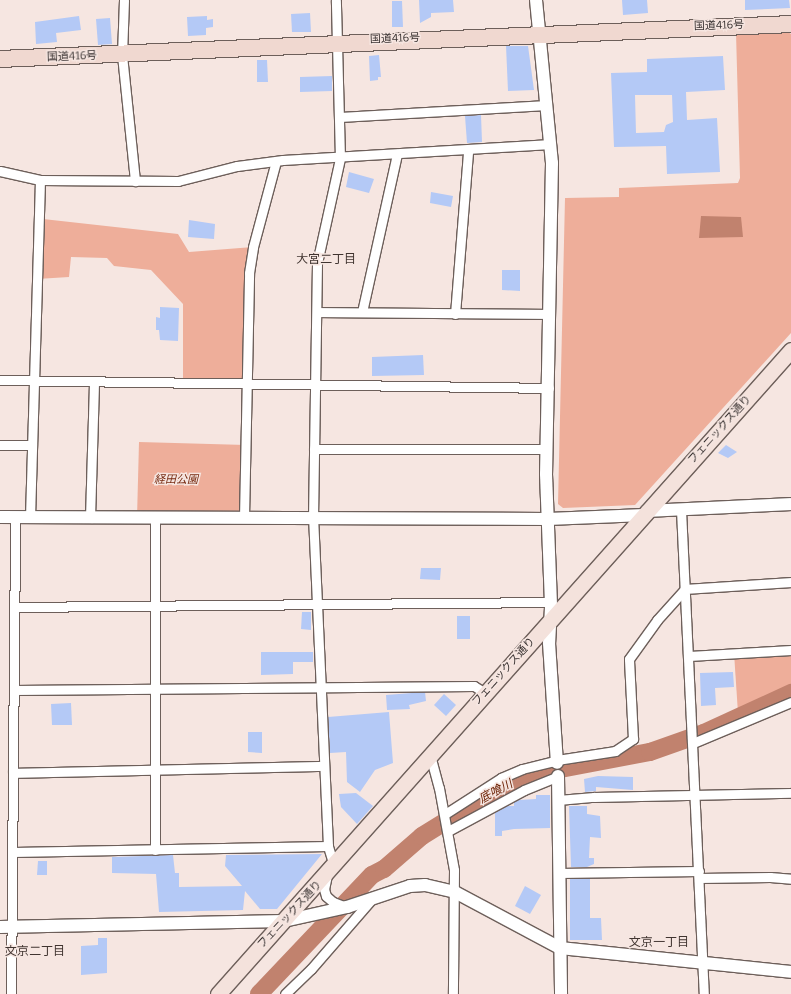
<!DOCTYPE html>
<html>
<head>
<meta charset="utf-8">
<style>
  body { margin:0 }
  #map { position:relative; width:791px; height:994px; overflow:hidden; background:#f6e6e1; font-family:Bitter,"Noto Sans JP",serif }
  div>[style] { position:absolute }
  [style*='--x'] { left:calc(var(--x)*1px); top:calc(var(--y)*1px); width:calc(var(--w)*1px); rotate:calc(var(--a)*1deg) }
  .green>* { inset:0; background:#eeae9a }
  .water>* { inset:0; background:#c1826e }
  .river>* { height:18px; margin:-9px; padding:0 9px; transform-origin:9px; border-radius:9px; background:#c1826e }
  .building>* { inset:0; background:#b4c9f6 }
  .roads { filter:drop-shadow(1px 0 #6d5f5a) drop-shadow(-1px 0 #6d5f5a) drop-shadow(0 1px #6d5f5a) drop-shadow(0 -1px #6d5f5a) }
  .minor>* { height:9px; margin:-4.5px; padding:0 4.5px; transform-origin:4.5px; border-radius:4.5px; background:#fff }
  .tertiary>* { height:12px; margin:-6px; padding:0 6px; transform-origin:6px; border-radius:6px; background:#fff }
  .primary>* { height:15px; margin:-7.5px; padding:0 7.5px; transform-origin:7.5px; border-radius:7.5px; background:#f4e2dc }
  .trunk>* { height:16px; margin:-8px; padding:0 8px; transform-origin:8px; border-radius:8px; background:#f0d8d0 }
  span { translate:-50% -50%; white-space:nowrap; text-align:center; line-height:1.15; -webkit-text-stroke:3px #f6e6e1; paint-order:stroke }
  .street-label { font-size:11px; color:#383130 }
  .park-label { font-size:11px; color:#772a10; font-style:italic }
  .neighbourhood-label { font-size:12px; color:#403430 }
  .water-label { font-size:12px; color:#6c2104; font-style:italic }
</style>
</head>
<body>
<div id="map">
  <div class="green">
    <i style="clip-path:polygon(788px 32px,791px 34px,791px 333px,635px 505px,563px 508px,558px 504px,565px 198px,619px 197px,619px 188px,738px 183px,740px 178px,736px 33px)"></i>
    <i style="clip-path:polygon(34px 218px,178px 234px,189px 252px,253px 247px,247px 384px,183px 384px,183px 304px,151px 270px,114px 266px,107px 258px,71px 257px,69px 277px,37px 279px)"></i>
    <i style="clip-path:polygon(139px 442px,246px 445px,244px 517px,137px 518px)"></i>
    <i style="clip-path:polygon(791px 650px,791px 694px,738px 713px,734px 653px)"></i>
  </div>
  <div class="water">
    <i style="clip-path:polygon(701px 216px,741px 217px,743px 237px,699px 238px)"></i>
  </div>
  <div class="river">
    <i style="--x:259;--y:994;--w:164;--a:-46.5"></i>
    <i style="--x:372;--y:875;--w:13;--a:-27"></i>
    <i style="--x:384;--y:869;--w:50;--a:-41"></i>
    <i style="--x:422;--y:836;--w:78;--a:-31.8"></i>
    <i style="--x:488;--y:795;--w:34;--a:-26"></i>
    <i style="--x:519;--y:780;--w:32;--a:-16"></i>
    <i style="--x:550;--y:771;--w:102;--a:-10.8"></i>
    <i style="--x:650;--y:752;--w:57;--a:-19.4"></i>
    <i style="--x:704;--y:733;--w:96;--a:-24.7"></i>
  </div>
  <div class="building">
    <i style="clip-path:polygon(419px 0,453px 0,454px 12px,431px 13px,431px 17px,420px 23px)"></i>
    <i style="clip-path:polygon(622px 0,647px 0,648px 13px,623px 15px)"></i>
    <i style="clip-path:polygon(745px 0,789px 0,790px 8px,745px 10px)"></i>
    <i style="clip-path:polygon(392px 1px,402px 1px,403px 27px,392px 27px)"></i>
    <i style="clip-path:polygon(310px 13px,311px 32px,292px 32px,291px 14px)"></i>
    <i style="clip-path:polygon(79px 16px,81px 30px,56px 33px,57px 42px,36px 44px,35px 22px)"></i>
    <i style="clip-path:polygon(207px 16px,207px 20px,213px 19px,213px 27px,206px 28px,206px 35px,188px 36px,187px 17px)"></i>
    <i style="clip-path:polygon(110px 18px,112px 44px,98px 45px,96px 19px)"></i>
    <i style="clip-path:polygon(506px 46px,528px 46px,534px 90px,508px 91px)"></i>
    <i style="clip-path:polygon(379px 55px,381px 77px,378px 77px,378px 80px,370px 81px,369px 56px)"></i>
    <i style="clip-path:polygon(evenodd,723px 56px,725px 90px,686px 92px,687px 120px,717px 118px,720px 172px,667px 174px,666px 146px,614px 147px,611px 73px,647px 72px,647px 59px,723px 56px,635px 95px,672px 95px,673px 122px,666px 125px,664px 132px,636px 133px,635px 95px)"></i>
    <i style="clip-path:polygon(257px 60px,267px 60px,268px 82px,257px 82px)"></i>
    <i style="clip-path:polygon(332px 76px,332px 91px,300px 92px,300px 77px)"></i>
    <i style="clip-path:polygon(481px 115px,482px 142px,467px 143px,465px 116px)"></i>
    <i style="clip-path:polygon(349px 172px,374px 179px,369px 193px,346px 187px)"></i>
    <i style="clip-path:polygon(431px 192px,453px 196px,451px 207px,430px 203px)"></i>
    <i style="clip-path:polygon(189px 220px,215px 224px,214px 239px,188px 237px)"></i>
    <i style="clip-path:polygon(502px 270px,520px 270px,520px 291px,502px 290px)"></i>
    <i style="clip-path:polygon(160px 307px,179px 308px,178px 341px,160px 340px,159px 330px,156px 330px,156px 317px,160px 318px)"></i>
    <i style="clip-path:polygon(423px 355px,424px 375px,372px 376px,372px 357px)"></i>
    <i style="clip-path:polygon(726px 445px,737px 452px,728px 458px,718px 453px)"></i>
    <i style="clip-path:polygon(421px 568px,441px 568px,440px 580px,420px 579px)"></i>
    <i style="clip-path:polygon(302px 612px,311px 612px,311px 630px,301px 629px)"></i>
    <i style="clip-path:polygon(457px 616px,470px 616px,470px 639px,457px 639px)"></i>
    <i style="clip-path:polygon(261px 652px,313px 652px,313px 662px,293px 662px,293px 674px,261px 675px)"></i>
    <i style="clip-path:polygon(733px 672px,734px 687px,715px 688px,716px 705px,701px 706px,700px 673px)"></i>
    <i style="clip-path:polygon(425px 692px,426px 701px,409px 705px,410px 709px,387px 710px,386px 695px)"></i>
    <i style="clip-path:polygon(444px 694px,456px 705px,446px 716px,434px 705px)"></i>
    <i style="clip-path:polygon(71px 703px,72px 725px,52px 725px,51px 704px)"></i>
    <i style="clip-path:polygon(389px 712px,393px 763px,375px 770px,360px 792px,347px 782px,346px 752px,330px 753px,328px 717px)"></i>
    <i style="clip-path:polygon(248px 732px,262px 732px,262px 753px,248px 752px)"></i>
    <i style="clip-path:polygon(598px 776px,633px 777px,633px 790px,596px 787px,596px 791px,585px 792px,584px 779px)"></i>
    <i style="clip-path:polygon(356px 793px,373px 806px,357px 824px,341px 807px,339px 794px)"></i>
    <i style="clip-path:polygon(536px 795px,550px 795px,550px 828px,514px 829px,502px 831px,502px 836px,495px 836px,495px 813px,507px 806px,514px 806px,514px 802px,519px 800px,536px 799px)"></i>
    <i style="clip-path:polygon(569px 806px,587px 806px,587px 814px,600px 816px,601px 838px,590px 837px,589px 858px,594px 858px,594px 864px,587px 867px,571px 867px)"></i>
    <i style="clip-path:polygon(322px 854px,277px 909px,260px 909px,245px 891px,243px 910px,159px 912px,156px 874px,112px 873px,112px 857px,173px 855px,175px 873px,179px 873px,179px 887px,242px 886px,225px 866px,226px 855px)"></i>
    <i style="clip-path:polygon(38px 861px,47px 861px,47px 875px,37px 875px)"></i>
    <i style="clip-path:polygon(570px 879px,590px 879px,590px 918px,601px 918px,602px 940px,570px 940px)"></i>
    <i style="clip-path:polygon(525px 886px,541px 895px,530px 914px,515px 906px)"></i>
    <i style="clip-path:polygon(98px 938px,107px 938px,107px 973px,81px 975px,81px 946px,98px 945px)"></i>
  </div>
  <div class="roads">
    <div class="minor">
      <i style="--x:124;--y:0;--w:55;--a:92.1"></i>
      <i style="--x:122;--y:55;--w:127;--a:84.1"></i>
      <i style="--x:340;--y:117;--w:207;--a:-3.3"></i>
      <i style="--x:0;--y:171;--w:41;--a:12.7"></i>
      <i style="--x:40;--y:180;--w:138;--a:0.4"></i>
      <i style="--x:178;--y:181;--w:61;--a:-14.3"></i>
      <i style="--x:237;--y:166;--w:46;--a:-7.4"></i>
      <i style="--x:283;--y:160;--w:268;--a:-3.4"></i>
      <i style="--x:317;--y:312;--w:233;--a:0.5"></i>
      <i style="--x:362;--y:312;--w:162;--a:-77.5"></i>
      <i style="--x:455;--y:314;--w:164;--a:-85.4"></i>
      <i style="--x:0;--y:380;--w:549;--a:0.83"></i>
      <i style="--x:0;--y:445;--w:32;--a:0"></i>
      <i style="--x:314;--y:449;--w:233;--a:0"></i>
      <i style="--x:681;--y:510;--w:485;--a:87.3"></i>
      <i style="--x:30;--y:517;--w:337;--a:-88.3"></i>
      <i style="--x:244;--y:517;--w:244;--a:-88.8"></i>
      <i style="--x:249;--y:273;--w:26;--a:-81"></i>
      <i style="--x:253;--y:247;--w:89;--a:-75"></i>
      <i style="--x:90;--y:518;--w:135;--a:-88.3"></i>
      <i style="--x:155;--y:518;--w:332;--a:90"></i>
      <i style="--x:14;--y:607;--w:537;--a:-0.53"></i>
      <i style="--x:689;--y:656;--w:102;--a:-3.4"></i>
      <i style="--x:14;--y:690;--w:460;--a:-0.5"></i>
      <i style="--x:474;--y:686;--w:13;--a:32"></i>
      <i style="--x:693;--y:743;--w:106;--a:-22.7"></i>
      <i style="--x:430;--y:755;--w:34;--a:75"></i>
      <i style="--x:439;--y:788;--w:83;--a:79.6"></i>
      <i style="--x:454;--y:870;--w:124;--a:90.5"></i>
      <i style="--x:13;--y:773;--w:311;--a:-1.3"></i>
      <i style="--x:558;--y:800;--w:36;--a:-5"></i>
      <i style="--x:594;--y:797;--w:197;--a:-1.2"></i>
      <i style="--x:445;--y:814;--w:67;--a:-32.7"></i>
      <i style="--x:501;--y:778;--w:23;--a:-23"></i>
      <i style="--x:522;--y:769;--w:36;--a:-14"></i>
      <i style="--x:557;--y:760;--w:59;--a:-8.8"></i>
      <i style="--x:615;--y:751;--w:22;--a:-34"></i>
      <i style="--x:633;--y:739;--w:80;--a:-92.9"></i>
      <i style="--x:629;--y:659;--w:48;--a:-54.3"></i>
      <i style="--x:657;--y:620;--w:42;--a:-47.9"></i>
      <i style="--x:685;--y:589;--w:106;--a:-3.8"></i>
      <i style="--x:448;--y:831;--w:86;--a:-28.3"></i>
      <i style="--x:524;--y:790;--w:37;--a:-22"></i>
      <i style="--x:13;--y:852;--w:315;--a:-1.1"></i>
      <i style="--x:334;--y:866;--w:21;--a:-107"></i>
      <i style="--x:328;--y:846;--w:328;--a:-92.6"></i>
      <i style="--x:313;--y:518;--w:255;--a:-89.1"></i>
      <i style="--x:317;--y:263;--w:107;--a:-77.6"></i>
      <i style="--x:340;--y:158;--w:158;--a:-91.5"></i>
      <i style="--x:559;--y:873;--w:140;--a:-0.8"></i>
      <i style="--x:327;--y:875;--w:14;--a:102"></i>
      <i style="--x:324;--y:889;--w:7;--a:74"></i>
      <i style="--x:326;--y:896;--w:9;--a:41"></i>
      <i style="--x:333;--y:902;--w:14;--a:21"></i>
      <i style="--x:699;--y:878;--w:71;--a:-0.8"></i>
      <i style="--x:770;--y:877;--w:21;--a:5"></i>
      <i style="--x:11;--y:994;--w:477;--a:-89.5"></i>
      <i style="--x:285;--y:994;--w:36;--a:-44"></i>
      <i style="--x:311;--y:969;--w:91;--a:-49"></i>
    </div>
    <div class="tertiary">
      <i style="--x:536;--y:0;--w:164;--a:84.4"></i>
      <i style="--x:552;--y:163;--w:311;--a:91.1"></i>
      <i style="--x:546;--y:474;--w:133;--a:87.8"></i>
      <i style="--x:551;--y:607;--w:36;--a:93"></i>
      <i style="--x:549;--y:643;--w:120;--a:86.2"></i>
      <i style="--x:647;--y:511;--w:144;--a:-2.8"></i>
      <i style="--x:0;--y:517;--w:548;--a:0.21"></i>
      <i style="--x:548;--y:519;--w:96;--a:-2.4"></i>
      <i style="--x:558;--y:776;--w:218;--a:89.2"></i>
      <i style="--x:0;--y:927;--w:284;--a:-1.2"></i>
      <i style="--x:284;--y:921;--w:65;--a:-12.5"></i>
      <i style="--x:347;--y:907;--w:66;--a:-18.4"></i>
      <i style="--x:410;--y:886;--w:15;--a:-4"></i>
      <i style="--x:425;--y:885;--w:31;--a:13"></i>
      <i style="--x:455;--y:892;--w:119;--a:28.1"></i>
      <i style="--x:560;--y:948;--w:232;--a:5.9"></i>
    </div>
    <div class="primary">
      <i style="--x:218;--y:994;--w:862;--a:-48.34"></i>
    </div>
    <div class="trunk">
      <i style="--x:0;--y:59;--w:792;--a:-2.53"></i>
    </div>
  </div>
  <div class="street-label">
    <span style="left:719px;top:26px;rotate:-2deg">国道416号</span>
    <span style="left:395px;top:39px;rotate:-2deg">国道416号</span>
    <span style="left:72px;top:57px;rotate:-2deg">国道416号</span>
    <span style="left:720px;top:430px;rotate:-48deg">フェニックス通り</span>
    <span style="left:504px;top:672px;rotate:-48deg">フェニックス通り</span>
    <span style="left:290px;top:915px;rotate:-47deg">フェニックス通り</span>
  </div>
  <div class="park-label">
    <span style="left:176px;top:480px">経田公園</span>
  </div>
  <div class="neighbourhood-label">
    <span style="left:326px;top:260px">大宮二丁目</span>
    <span style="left:659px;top:943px">文京一丁目</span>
    <span style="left:35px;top:952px">文京二丁目</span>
  </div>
  <div class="water-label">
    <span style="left:496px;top:792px;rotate:-28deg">底喰川</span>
  </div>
</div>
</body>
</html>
